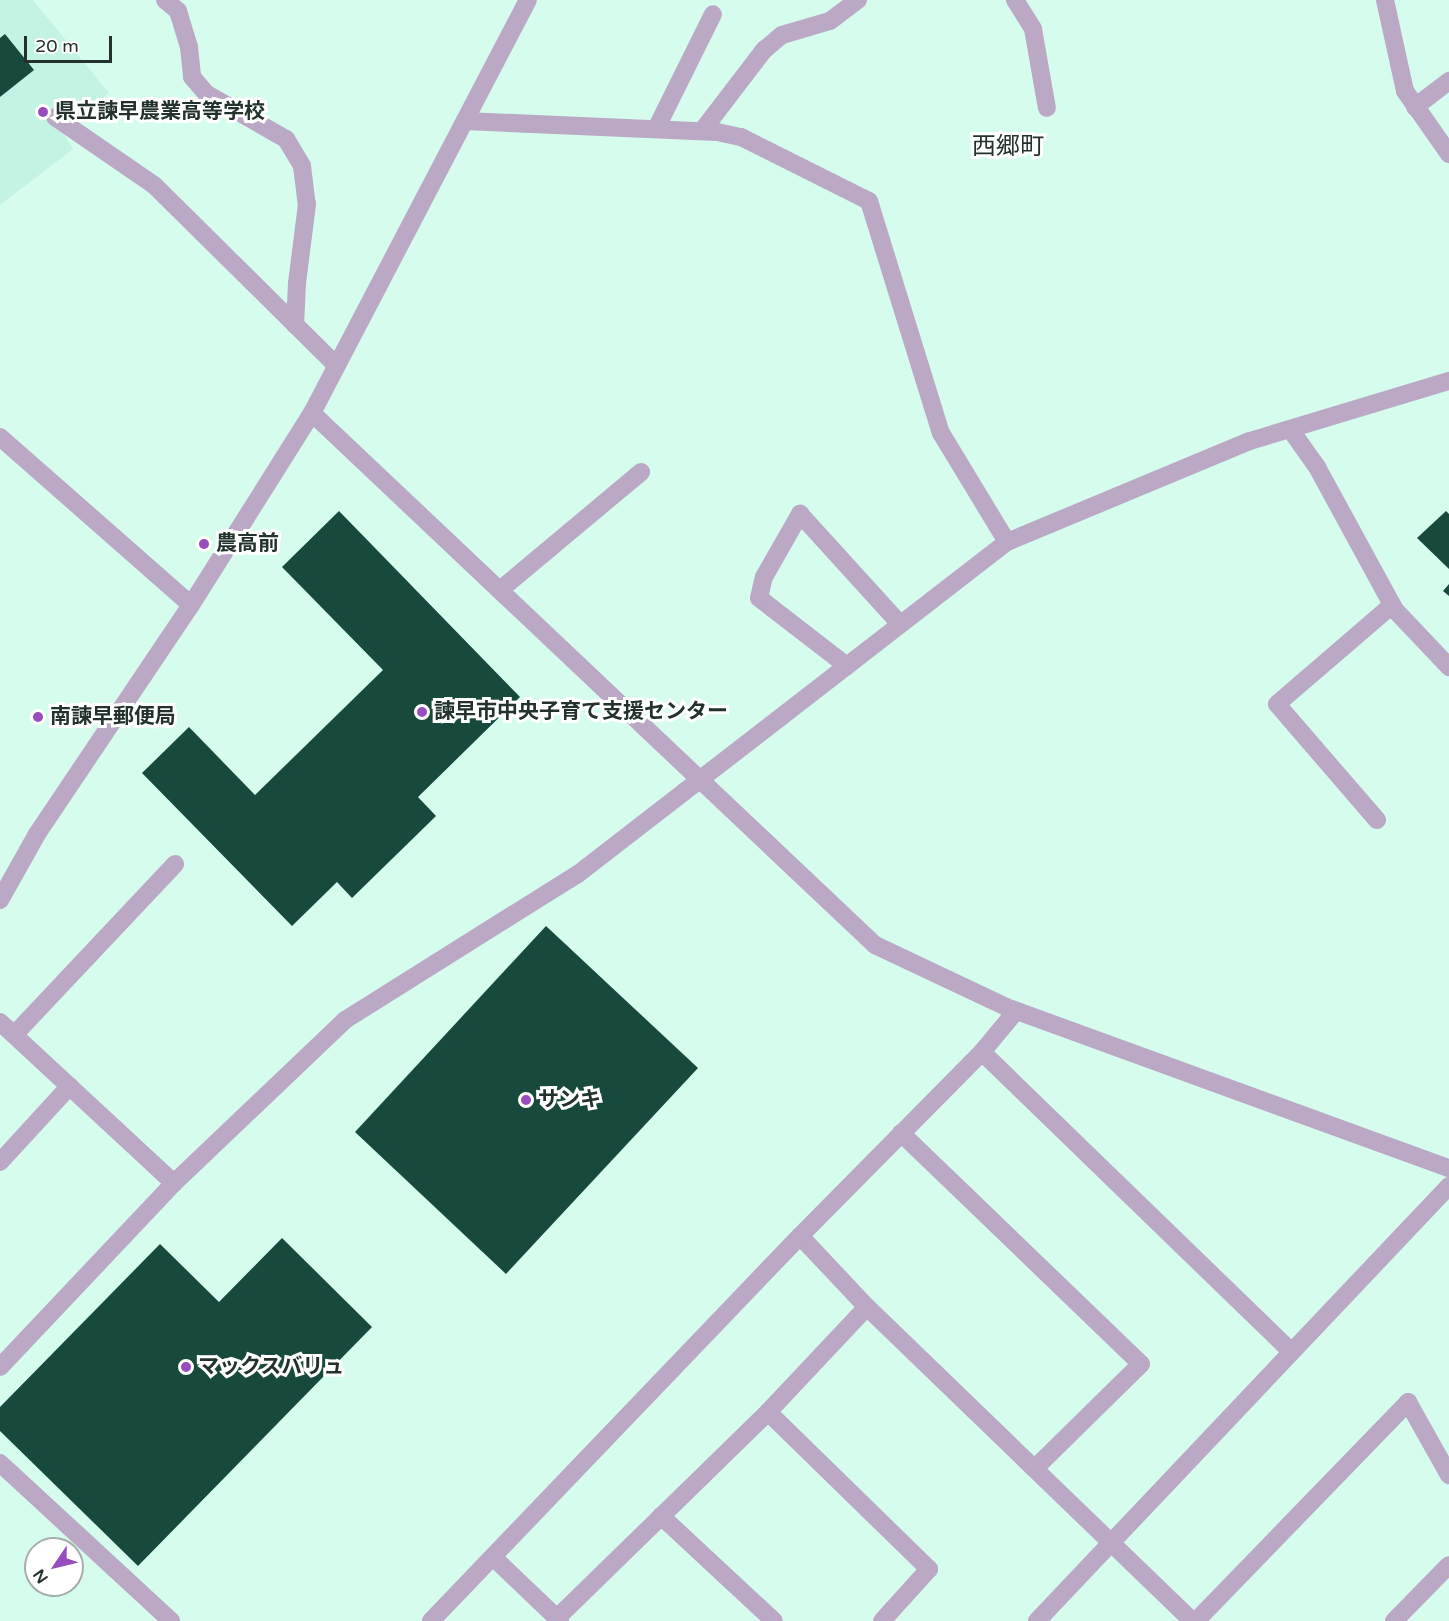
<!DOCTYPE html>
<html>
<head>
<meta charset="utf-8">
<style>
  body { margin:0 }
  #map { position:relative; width:1449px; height:1621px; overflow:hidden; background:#d6fcee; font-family:"Varela Round","Noto Sans JP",sans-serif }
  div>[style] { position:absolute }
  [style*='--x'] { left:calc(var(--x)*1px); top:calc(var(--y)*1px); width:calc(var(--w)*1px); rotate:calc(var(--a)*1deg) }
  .built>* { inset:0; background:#c3f3e2 }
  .building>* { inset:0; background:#17493c }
  .minor>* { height:18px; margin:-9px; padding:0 9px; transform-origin:9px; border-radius:9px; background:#baa8c5 }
  .dots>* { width:16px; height:16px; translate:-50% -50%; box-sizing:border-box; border:3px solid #fff; border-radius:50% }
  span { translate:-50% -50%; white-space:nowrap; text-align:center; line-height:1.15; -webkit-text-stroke:6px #fff; paint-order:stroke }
  .poi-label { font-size:21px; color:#23322d; font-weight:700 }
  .left { translate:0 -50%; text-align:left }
  .quarter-label { font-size:24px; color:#23322d }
  .north { position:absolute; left:24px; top:1537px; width:60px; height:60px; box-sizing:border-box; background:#fff; border:2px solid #a7adab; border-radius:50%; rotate:235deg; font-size:16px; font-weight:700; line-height:24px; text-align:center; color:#23322d }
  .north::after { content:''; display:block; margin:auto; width:21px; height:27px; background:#984dbf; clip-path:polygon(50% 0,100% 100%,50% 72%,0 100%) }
  .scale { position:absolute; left:24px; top:36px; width:88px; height:27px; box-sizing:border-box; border:3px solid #23322d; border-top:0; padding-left:8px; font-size:18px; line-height:21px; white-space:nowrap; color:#23322d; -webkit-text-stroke:4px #fff; paint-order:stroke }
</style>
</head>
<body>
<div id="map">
  <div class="built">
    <i style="clip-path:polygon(0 0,33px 0,109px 93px,62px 131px,73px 149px,0 205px)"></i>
  </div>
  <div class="building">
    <i style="clip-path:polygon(5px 34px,34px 70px,0 97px,0 38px)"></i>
    <i style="clip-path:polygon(339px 511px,520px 697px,418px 797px,436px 816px,352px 898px,337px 882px,292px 926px,142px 773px,189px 727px,255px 795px,383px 670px,282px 567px)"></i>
    <i style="clip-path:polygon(1446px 511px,1449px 514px,1449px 569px,1417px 538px)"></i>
    <i style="clip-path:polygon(1449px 584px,1449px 596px,1443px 591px)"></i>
    <i style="clip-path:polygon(546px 926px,698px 1068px,506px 1274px,355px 1132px)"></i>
    <i style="clip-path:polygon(282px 1238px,372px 1327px,138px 1566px,0 1431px,0 1407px,160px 1244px,219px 1302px)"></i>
  </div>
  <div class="minor">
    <i style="--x:165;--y:0;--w:17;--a:40"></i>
    <i style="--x:178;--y:11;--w:38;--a:73"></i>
    <i style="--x:189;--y:47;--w:30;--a:84"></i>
    <i style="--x:192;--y:77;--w:23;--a:49"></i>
    <i style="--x:207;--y:94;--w:91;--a:29.7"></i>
    <i style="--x:286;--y:139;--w:31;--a:59"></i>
    <i style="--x:302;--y:166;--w:38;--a:83"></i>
    <i style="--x:307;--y:204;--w:80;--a:97.2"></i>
    <i style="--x:297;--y:283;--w:42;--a:92.7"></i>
    <i style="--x:1015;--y:0;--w:34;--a:58"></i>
    <i style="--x:1033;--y:29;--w:80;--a:80"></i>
    <i style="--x:1385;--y:0;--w:93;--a:77.6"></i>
    <i style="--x:1405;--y:91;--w:77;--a:55.1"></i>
    <i style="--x:1415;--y:107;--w:43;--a:-37.4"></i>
    <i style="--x:55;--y:117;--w:120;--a:34.5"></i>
    <i style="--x:154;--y:185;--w:256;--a:44.7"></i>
    <i style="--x:465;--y:121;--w:252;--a:2.5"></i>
    <i style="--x:717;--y:132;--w:25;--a:12"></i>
    <i style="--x:741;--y:137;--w:143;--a:26.6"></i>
    <i style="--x:869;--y:201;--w:243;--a:72.8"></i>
    <i style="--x:941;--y:433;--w:127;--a:58.8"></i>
    <i style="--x:656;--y:129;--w:128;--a:-63.6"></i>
    <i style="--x:702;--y:131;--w:102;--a:-52.6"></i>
    <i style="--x:764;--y:50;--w:23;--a:-40"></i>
    <i style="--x:782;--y:35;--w:50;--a:-16.3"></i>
    <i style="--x:830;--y:21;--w:35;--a:-37"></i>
    <i style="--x:312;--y:413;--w:775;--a:43.38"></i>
    <i style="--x:875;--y:945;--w:145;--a:25.3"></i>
    <i style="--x:1006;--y:1007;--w:471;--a:20"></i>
    <i style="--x:1290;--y:429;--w:47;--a:54.6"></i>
    <i style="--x:1317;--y:467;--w:163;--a:61.4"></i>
    <i style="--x:1395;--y:610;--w:79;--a:46.5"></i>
    <i style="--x:0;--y:437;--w:254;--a:41.3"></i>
    <i style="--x:500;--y:590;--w:184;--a:-39.9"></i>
    <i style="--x:847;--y:666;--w:111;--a:-142.3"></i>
    <i style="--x:759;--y:598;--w:22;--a:-77"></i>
    <i style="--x:764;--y:577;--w:73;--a:-60.3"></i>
    <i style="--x:800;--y:514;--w:149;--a:47.7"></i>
    <i style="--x:1377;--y:820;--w:153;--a:-130.8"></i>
    <i style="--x:1277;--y:704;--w:152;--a:-40.7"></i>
    <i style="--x:0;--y:900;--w:76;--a:-60.7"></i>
    <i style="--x:37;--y:834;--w:276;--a:-56.1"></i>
    <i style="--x:191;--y:605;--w:227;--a:-57.8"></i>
    <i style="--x:312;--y:413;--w:466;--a:-62.4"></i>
    <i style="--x:1016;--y:1011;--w:53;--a:129.7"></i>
    <i style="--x:982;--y:1052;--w:431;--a:44.1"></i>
    <i style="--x:0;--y:1022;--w:237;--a:42.8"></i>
    <i style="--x:14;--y:1035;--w:235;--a:-46.7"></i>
    <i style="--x:901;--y:1133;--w:333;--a:43.9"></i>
    <i style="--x:1141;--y:1364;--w:148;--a:135.5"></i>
    <i style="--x:0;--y:1162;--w:103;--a:-47.4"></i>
    <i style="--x:800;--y:1236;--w:98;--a:46.7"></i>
    <i style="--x:867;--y:1307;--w:452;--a:44"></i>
    <i style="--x:0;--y:1367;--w:253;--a:-46.6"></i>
    <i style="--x:174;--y:1183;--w:236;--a:-43.6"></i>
    <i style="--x:345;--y:1020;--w:275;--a:-32.1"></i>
    <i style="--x:578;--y:874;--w:542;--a:-37.74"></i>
    <i style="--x:1007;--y:542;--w:263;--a:-22.6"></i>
    <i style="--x:1250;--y:441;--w:208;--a:-16.8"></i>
    <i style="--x:768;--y:1412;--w:225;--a:44.3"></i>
    <i style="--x:929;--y:1569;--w:70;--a:132.1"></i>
    <i style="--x:0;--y:1463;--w:233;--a:42.7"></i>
    <i style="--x:661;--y:1516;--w:154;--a:42.9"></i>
    <i style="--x:493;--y:1557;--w:93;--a:43.7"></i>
    <i style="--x:557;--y:1618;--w:295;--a:-44.3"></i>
    <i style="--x:768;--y:1412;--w:144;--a:-46.7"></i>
    <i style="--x:431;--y:1621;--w:533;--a:-46.22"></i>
    <i style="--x:800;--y:1236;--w:259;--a:-45.3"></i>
    <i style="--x:1037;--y:1621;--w:599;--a:-46.56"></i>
    <i style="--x:1196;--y:1621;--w:305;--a:-45.9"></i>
    <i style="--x:1408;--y:1402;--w:84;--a:60.7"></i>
    <i style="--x:1394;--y:1621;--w:78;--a:-45.5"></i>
  </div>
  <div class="dots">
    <i style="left:43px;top:112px;background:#984dbf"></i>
    <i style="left:204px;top:544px;background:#984dbf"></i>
    <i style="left:422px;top:712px;background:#984dbf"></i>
    <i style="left:38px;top:717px;background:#984dbf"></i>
    <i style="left:526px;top:1100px;background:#984dbf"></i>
    <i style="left:186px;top:1367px;background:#984dbf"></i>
  </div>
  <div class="poi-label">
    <span class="left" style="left:55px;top:112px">県立諫早農業高等学校</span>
    <span class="left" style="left:216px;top:544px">農高前</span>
    <span class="left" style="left:434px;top:712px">諫早市中央子育て支援センター</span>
    <span class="left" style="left:50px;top:717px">南諫早郵便局</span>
    <span class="left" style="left:538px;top:1100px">サンキ</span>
    <span class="left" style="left:198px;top:1367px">マックスバリュ</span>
  </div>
  <div class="quarter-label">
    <span style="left:1008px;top:147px">西郷町</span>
  </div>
  <div class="north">N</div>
  <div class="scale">20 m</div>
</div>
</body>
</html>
